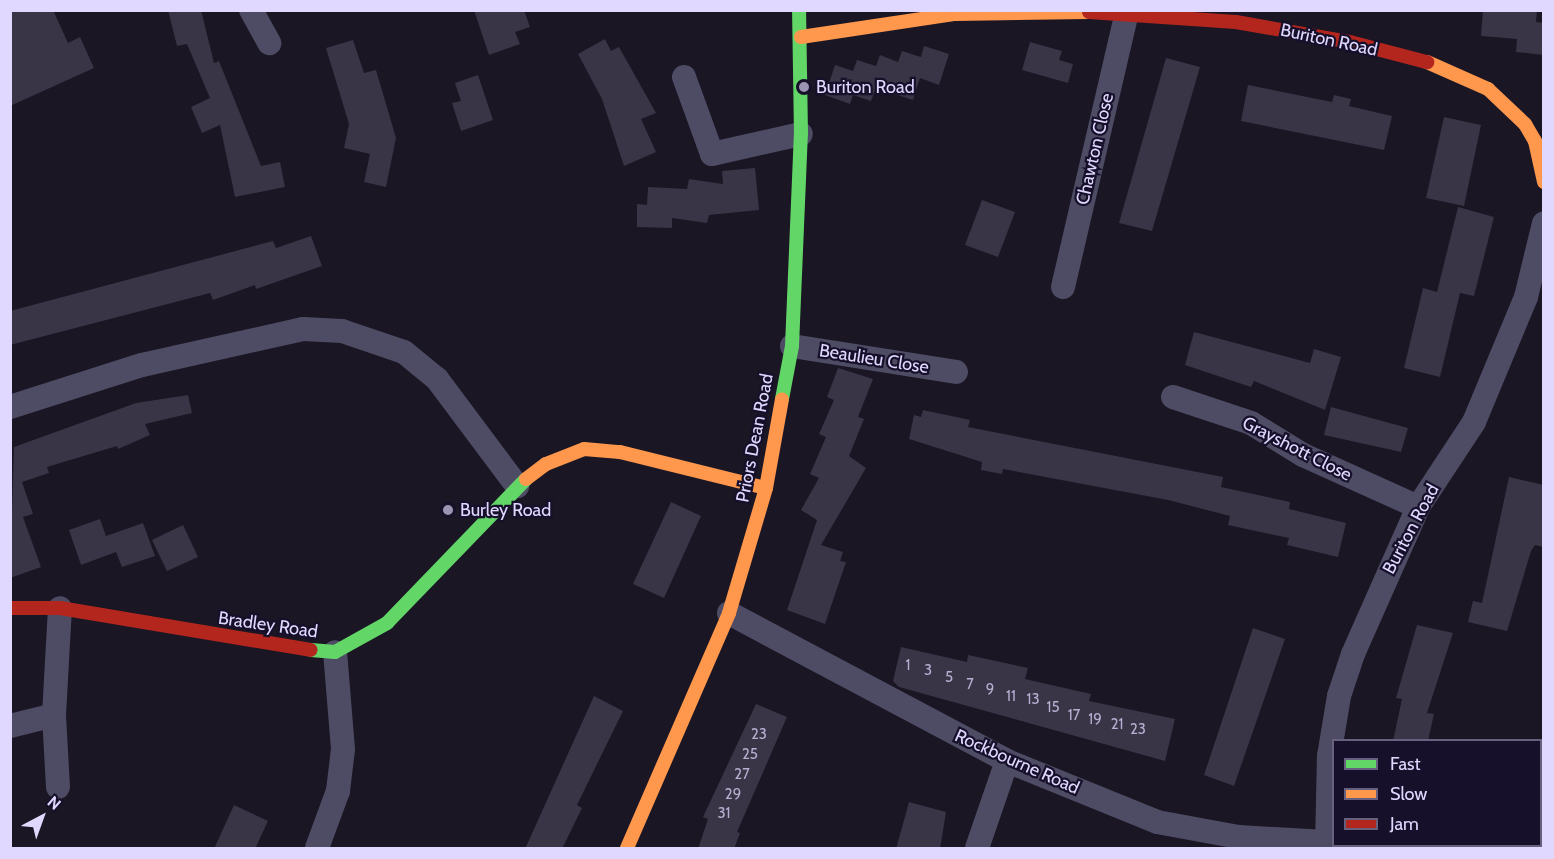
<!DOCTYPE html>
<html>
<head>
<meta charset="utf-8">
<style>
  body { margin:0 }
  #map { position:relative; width:1554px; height:859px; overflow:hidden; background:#1a1624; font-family:Cabin,sans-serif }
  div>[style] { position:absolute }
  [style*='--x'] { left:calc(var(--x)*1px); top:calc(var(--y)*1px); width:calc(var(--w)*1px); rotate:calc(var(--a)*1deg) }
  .building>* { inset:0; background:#393446 }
  .street>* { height:24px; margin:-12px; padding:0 12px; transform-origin:12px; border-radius:12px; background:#4e4b64 }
  .fast>* { height:14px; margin:-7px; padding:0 7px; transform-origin:7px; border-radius:7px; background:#63d668 }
  .slow>* { height:14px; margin:-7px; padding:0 7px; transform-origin:7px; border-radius:7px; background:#ff974d }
  .jam>* { height:14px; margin:-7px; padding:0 7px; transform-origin:7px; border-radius:7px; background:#b3261e }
  .dots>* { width:16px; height:16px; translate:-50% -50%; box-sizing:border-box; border:3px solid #16102a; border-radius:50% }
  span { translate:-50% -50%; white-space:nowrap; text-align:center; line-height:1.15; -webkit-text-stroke:4.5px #16102a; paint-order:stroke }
  .number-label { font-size:15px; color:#b6afd1 }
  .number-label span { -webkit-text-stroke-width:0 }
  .street-label { font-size:18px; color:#e0d8ff }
  .poi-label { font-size:18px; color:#e0d8ff }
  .left { translate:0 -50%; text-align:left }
  .frame { position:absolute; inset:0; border:12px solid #e0d8ff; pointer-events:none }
  .legend { position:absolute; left:1332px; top:739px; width:210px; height:108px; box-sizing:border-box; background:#16102a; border:2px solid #67607f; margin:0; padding:8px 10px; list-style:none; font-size:18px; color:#e0d8ff }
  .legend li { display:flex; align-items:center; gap:12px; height:30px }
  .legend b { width:30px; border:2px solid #67607f }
  .north { position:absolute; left:12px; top:787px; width:60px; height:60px; -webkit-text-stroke:4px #16102a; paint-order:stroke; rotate:41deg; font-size:16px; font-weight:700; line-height:24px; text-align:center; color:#e0d8ff }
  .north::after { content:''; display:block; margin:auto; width:21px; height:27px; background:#e0d8ff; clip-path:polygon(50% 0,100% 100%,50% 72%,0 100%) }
</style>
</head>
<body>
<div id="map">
  <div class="building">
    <i style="clip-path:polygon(10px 10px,53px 10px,68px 43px,80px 37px,94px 68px,10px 106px)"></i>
    <i style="clip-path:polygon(168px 10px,201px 10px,214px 63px,219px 61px,261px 166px,280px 162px,285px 187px,235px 197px,220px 125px,202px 133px,191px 107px,210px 98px,187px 44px,177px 46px)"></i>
    <i style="clip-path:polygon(474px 10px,524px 10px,530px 27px,515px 32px,520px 44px,489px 55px)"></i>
    <i style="clip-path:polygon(1483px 10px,1537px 10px,1536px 22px,1544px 23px,1544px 55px,1516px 52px,1517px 39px,1481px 36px)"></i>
    <i style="clip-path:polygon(605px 39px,611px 51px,619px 47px,656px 113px,641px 119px,656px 152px,624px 166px,602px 99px,578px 54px)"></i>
    <i style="clip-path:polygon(353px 40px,364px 73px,376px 70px,396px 138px,386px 187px,364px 182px,370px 154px,344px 148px,349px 124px,326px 48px)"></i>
    <i style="clip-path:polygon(1030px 42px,1062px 51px,1059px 60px,1073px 64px,1068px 83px,1022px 70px)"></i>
    <i style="clip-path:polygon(924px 46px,949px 54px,939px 85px,920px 78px,913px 100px,876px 88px,871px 101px,853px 95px,850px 104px,825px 95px,835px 65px,853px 71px,857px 60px,876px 66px,880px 55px,898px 62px,902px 51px,921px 57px)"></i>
    <i style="clip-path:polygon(1166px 58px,1200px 67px,1152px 231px,1119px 223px)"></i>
    <i style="clip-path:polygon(478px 75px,493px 120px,461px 131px,452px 103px,461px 101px,455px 83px)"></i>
    <i style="clip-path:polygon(1248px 85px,1332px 102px,1334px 95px,1351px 99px,1349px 106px,1392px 116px,1384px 150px,1241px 121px)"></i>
    <i style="clip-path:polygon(1444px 117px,1481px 125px,1464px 206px,1426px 198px)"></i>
    <i style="clip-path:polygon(755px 168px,759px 210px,709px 215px,707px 223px,672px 218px,672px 228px,637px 227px,637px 204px,647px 205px,648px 187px,687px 189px,689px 179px,723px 184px,722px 171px)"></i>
    <i style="clip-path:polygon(982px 200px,1015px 212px,998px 257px,965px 245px)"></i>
    <i style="clip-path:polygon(1458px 207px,1494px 217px,1474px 296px,1460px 293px,1440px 377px,1404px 368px,1423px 288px,1437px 292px)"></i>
    <i style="clip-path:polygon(311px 236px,322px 266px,256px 289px,255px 285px,213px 300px,210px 293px,10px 345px,10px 311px,273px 241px,276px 248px)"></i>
    <i style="clip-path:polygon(1194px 332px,1310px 363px,1314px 349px,1341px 357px,1325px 410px,1254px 381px,1251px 387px,1185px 365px)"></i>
    <i style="clip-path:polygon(838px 368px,873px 379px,858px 417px,864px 419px,849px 456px,866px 468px,821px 545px,843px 552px,840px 561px,846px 562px,825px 624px,787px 610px,817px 520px,801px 510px,819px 478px,810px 474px,826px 437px,819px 434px,834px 400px,827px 397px)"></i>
    <i style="clip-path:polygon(188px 395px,192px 413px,145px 424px,150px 435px,118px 449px,117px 446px,47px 467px,49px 473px,22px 482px,33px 514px,23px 517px,41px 567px,10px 578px,14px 447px,136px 403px)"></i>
    <i style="clip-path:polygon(1331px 407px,1408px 428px,1401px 452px,1324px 435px)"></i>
    <i style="clip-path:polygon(923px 410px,970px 420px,968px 427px,1223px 477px,1221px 487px,1290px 502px,1289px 509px,1346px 523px,1338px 557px,1287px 545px,1289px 538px,1228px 525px,1230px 516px,1168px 500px,1003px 469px,1002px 474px,981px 470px,982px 462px,909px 439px,914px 415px,921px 417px)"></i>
    <i style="clip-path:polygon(1509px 477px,1544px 485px,1544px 547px,1535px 545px,1531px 551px,1507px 631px,1468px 622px,1473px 601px,1482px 603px)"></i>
    <i style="clip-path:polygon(671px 502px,701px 516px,664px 598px,633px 584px)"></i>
    <i style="clip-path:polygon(100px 519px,106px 536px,143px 523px,155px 556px,122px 567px,116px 552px,81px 565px,69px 530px)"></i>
    <i style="clip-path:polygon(183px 525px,198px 557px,167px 571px,152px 540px)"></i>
    <i style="clip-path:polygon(1417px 625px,1453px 633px,1427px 713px,1434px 714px,1428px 741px,1393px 741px,1402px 699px,1396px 698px)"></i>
    <i style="clip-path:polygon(1253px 628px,1285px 639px,1234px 786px,1204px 775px)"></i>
    <i style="clip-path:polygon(901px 647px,967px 662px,968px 655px,1028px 668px,1025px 679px,1091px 694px,1089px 701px,1175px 719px,1165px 761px,899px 687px,893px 681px)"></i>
    <i style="clip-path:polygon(594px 696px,623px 711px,577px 805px,582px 808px,562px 849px,525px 849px)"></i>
    <i style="clip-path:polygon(756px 704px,787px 717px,737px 832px,740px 833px,734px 849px,698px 849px,708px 819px,703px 817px)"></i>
    <i style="clip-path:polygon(909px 802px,946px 812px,940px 849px,896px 849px)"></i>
    <i style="clip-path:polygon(234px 805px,268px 821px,255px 849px,214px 849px)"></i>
  </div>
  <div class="street">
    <i style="--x:251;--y:10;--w:38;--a:61"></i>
    <i style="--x:684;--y:77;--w:82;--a:70"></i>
    <i style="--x:712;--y:154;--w:91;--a:-12.7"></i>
    <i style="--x:1063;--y:287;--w:282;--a:-76.9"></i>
    <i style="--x:792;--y:346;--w:166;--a:9"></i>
    <i style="--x:1173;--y:397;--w:82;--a:18.4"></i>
    <i style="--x:1251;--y:423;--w:61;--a:31.6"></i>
    <i style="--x:1303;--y:455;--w:126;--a:24.3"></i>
    <i style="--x:10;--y:407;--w:139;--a:-17.7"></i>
    <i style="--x:142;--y:365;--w:165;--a:-12.6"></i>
    <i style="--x:303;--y:329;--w:39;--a:3"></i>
    <i style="--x:342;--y:331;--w:65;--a:18.7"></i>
    <i style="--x:404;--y:352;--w:43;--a:39.3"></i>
    <i style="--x:437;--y:379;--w:134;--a:53.2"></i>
    <i style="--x:729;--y:613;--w:315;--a:28"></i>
    <i style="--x:1007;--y:761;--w:162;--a:22.1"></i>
    <i style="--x:1157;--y:822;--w:83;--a:10.4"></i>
    <i style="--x:1239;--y:837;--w:88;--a:3.3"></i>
    <i style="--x:10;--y:726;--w:45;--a:-14"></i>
    <i style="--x:58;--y:787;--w:72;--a:-93.2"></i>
    <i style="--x:54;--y:715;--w:107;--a:-86.8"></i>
    <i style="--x:317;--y:848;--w:61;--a:-69.8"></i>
    <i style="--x:338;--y:791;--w:42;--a:-83.2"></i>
    <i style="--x:343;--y:749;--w:97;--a:-94.7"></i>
    <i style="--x:977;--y:848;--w:92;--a:-71"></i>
    <i style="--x:1327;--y:848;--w:92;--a:-88.8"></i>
    <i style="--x:1329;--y:756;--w:61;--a:-80.5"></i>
    <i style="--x:1339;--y:696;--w:44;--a:-71.6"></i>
    <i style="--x:1353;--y:654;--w:161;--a:-66.1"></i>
    <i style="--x:1418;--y:507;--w:102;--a:-56.6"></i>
    <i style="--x:1474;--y:422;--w:135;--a:-67.4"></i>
    <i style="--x:1526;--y:297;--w:76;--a:-76.3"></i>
  </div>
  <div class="fast">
    <i style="--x:782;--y:399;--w:54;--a:-79.3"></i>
    <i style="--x:792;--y:346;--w:212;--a:-87.6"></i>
    <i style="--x:801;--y:134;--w:124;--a:-90.9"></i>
    <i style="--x:311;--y:650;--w:24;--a:5"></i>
    <i style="--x:335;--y:652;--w:60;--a:-29.1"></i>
    <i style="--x:387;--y:623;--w:200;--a:-46"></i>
  </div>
  <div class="slow">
    <i style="--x:801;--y:37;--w:156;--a:-8.5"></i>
    <i style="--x:955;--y:14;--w:134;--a:-0.9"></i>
    <i style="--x:1427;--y:62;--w:67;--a:23.9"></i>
    <i style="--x:1488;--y:89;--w:51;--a:43.4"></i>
    <i style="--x:1525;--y:124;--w:20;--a:60"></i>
    <i style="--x:1535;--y:141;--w:42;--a:77.6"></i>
    <i style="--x:526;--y:479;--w:25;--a:-37"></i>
    <i style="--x:546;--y:464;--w:41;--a:-21.5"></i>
    <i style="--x:584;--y:449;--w:36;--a:5"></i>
    <i style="--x:620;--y:452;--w:150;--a:13.9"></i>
    <i style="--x:627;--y:848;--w:256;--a:-66.5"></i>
    <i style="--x:729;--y:613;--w:130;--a:-73.5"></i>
    <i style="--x:766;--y:488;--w:90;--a:-79.8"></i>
  </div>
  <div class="jam">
    <i style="--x:1089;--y:12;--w:147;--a:3.9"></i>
    <i style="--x:1236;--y:22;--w:116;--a:10"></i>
    <i style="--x:1350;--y:42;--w:80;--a:14.6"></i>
    <i style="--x:10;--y:608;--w:50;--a:0"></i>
    <i style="--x:60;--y:608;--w:254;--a:9.5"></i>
  </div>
  <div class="dots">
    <i style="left:804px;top:87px;background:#9b94b2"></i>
    <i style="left:448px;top:510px;background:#9b94b2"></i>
  </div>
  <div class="number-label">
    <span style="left:908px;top:666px">1</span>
    <span style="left:928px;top:671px">3</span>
    <span style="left:949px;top:678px">5</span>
    <span style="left:970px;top:685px">7</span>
    <span style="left:990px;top:690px">9</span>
    <span style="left:1011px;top:697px">11</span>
    <span style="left:1033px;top:700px">13</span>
    <span style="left:1053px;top:708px">15</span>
    <span style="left:1074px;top:716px">17</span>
    <span style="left:1095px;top:720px">19</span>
    <span style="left:1117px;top:725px">21</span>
    <span style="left:1138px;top:730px">23</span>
    <span style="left:759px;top:735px">23</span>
    <span style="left:750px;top:755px">25</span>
    <span style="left:742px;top:775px">27</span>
    <span style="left:733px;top:795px">29</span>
    <span style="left:724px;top:814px">31</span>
  </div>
  <div class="street-label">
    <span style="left:1329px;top:40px;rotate:12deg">Buriton Road</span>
    <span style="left:1095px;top:149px;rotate:-77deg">Chawton Close</span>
    <span style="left:874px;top:359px;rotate:9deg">Beaulieu Close</span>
    <span style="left:755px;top:438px;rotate:-79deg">Priors Dean Road</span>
    <span style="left:1297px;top:449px;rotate:27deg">Grayshott Close</span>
    <span style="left:1411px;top:529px;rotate:-62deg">Buriton Road</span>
    <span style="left:268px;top:625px;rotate:8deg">Bradley Road</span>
    <span style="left:1017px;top:762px;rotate:24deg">Rockbourne Road</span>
  </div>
  <div class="poi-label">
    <span class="left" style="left:816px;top:87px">Buriton Road</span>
    <span class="left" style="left:460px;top:510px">Burley Road</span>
  </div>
  <div class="frame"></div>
  <ul class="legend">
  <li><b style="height:8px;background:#63d668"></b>Fast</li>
  <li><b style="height:8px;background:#ff974d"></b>Slow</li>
  <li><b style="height:8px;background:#b3261e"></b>Jam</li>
  </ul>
  <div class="north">N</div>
</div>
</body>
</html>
